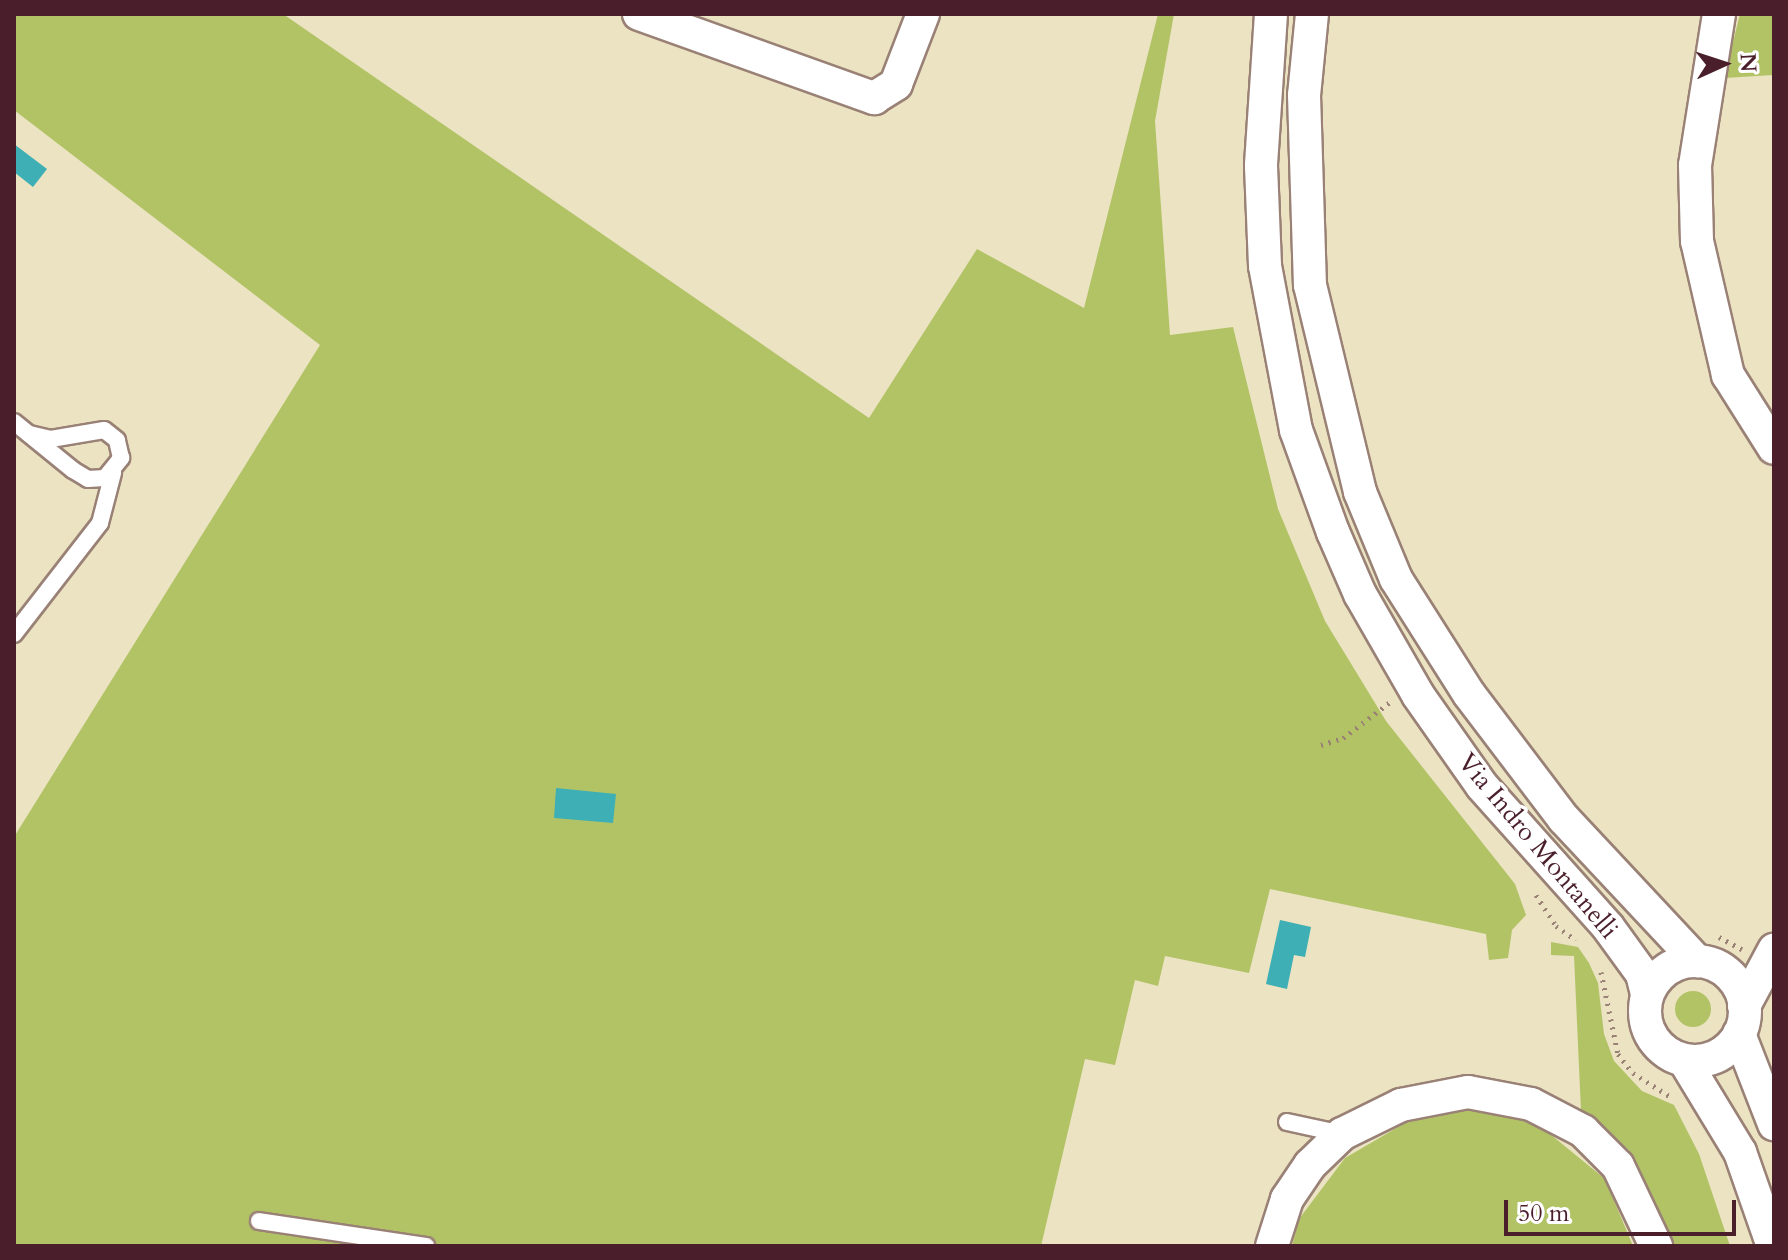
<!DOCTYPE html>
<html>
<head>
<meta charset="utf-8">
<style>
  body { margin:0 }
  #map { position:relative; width:1788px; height:1260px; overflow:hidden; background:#ebe3c2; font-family:Cardo,serif }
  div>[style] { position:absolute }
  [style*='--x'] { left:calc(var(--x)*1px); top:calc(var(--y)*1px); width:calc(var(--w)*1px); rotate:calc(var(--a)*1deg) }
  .green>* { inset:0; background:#b2c366 }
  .round { border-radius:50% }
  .water>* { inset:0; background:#3eafb5 }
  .path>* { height:5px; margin-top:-2.5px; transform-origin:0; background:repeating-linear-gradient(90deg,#9a8176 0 2px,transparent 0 8px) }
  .roads { filter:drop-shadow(2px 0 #9a8176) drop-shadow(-2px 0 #9a8176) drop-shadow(0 2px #9a8176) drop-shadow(0 -2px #9a8176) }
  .service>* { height:16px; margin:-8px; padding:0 8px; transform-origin:8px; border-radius:8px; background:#fff }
  .minor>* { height:32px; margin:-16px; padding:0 16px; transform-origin:16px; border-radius:16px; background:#fff }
  .minor>.ring { margin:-16px; padding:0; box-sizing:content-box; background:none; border:32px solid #fff; border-radius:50% }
  span { translate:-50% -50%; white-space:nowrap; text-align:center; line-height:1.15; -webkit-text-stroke:7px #fff; paint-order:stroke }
  .street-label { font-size:26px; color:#4a1f2b }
  .frame { position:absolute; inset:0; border:16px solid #4a1f2b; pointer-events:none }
  .north { position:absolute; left:1684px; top:24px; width:80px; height:80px; -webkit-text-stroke:6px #fff; paint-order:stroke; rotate:87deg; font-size:22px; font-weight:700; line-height:32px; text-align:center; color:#4a1f2b }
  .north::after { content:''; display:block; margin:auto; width:28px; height:36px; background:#4a1f2b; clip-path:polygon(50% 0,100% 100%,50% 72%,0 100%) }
  .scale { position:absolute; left:1504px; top:1200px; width:232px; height:36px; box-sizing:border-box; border:4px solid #4a1f2b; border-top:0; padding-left:10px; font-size:24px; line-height:28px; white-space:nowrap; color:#4a1f2b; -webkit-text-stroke:6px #fff; paint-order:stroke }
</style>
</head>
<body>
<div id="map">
  <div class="green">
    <i style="clip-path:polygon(14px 14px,283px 14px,869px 418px,977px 249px,1084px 308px,1158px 14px,1174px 14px,1155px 121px,1170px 335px,1233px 327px,1278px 509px,1325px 621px,1386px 721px,1515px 884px,1526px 915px,1512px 930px,1508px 958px,1489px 960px,1486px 934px,1270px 889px,1249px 973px,1165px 956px,1158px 986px,1135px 980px,1115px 1065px,1085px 1059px,1041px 1246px,14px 1246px,14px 837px,320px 345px,14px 110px)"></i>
    <i style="clip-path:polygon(1740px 14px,1774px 14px,1774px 75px,1724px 78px)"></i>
    <i style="clip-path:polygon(1551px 942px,1578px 947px,1589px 963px,1598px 983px,1604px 1034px,1614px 1061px,1642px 1091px,1674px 1105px,1699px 1154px,1730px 1246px,1672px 1246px,1629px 1150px,1581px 1111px,1574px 956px,1551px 955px)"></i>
    <i class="round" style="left:1675px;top:991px;width:36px;height:36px"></i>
    <i style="clip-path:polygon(1470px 1107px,1539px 1125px,1605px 1179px,1633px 1246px,1292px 1246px,1299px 1219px,1345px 1158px,1405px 1123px)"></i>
  </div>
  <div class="water">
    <i style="clip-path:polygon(14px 144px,47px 169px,33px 187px,14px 172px)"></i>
    <i style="clip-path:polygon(556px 788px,616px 794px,613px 823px,554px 818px)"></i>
    <i style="clip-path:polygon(1280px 920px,1311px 927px,1305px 957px,1294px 955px,1287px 989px,1266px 984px)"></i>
  </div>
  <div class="path">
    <i style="--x:1321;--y:745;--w:23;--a:-18"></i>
    <i style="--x:1343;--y:738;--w:58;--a:-37.3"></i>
    <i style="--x:1536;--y:895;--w:37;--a:57"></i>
    <i style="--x:1556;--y:926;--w:24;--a:35"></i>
    <i style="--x:1719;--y:937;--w:26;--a:28"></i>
    <i style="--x:1601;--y:972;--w:84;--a:78.3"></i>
    <i style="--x:1618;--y:1054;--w:24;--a:52"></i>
    <i style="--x:1633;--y:1073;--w:45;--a:32.3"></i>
  </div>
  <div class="roads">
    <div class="service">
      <i style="--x:14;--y:422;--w:76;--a:39.1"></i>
      <i style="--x:73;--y:470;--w:17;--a:31"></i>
      <i style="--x:88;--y:479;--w:17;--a:-3"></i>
      <i style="--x:105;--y:478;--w:26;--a:-51"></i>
      <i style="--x:121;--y:458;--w:18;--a:-103"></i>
      <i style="--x:117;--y:440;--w:16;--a:-142"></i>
      <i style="--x:104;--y:430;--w:54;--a:170.4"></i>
      <i style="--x:51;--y:439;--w:23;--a:-167"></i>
      <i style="--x:14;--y:634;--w:140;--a:-52.2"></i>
      <i style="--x:100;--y:523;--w:52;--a:-75.4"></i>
      <i style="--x:1287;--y:1122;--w:56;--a:12.3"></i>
      <i style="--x:259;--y:1221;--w:169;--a:8.5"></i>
    </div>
    <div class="minor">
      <i style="--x:639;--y:14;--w:250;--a:19.7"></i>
      <i style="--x:874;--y:98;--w:26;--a:-32"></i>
      <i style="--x:896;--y:84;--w:75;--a:-68.9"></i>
      <i style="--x:1271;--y:14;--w:152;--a:93.8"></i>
      <i style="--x:1261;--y:166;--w:100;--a:87.7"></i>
      <i style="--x:1265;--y:266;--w:167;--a:79.3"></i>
      <i style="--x:1296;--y:430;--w:109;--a:70.1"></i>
      <i style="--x:1333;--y:532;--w:68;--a:66.5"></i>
      <i style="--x:1360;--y:594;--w:116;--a:60.1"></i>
      <i style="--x:1418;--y:695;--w:111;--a:54.9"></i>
      <i style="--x:1482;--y:786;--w:189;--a:48.2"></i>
      <i style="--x:1608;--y:927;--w:58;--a:54.1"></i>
      <i style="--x:1642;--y:974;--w:21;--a:76"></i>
      <i style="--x:1312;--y:14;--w:81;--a:95.6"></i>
      <i style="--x:1304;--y:95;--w:190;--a:88.2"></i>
      <i style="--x:1310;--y:285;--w:213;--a:76.4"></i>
      <i style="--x:1360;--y:492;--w:94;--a:67.5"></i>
      <i style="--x:1396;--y:579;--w:136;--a:57.6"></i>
      <i style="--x:1469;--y:694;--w:157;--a:52.8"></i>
      <i style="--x:1564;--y:819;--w:195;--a:46.9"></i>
      <i style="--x:1719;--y:14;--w:153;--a:99"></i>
      <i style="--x:1695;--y:165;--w:76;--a:88.5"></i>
      <i style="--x:1697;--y:241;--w:138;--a:77"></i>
      <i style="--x:1728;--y:375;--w:86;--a:57.8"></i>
      <i class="ring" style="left:1645px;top:961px;width:68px;height:68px"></i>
      <i style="--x:1744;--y:1006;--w:64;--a:-61.8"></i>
      <i style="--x:1739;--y:1034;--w:97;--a:68.7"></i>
      <i style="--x:1684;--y:1060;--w:108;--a:58.7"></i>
      <i style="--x:1740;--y:1152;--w:100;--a:70.7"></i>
      <i style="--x:1272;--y:1246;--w:49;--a:-72.3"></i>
      <i style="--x:1287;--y:1199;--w:41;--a:-55.9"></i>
      <i style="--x:1310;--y:1165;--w:45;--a:-44.1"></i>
      <i style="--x:1342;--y:1134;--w:66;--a:-26.2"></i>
      <i style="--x:1401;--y:1105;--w:68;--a:-11"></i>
      <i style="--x:1468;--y:1092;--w:64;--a:10.8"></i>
      <i style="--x:1531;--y:1104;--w:59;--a:27.4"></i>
      <i style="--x:1583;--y:1131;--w:49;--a:45"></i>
      <i style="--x:1618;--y:1166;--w:89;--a:64.6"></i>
    </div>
  </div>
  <div class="street-label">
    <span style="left:1538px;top:846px;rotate:50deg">Via Indro Montanelli</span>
  </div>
  <div class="frame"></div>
  <div class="north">N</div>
  <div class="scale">50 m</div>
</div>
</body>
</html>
